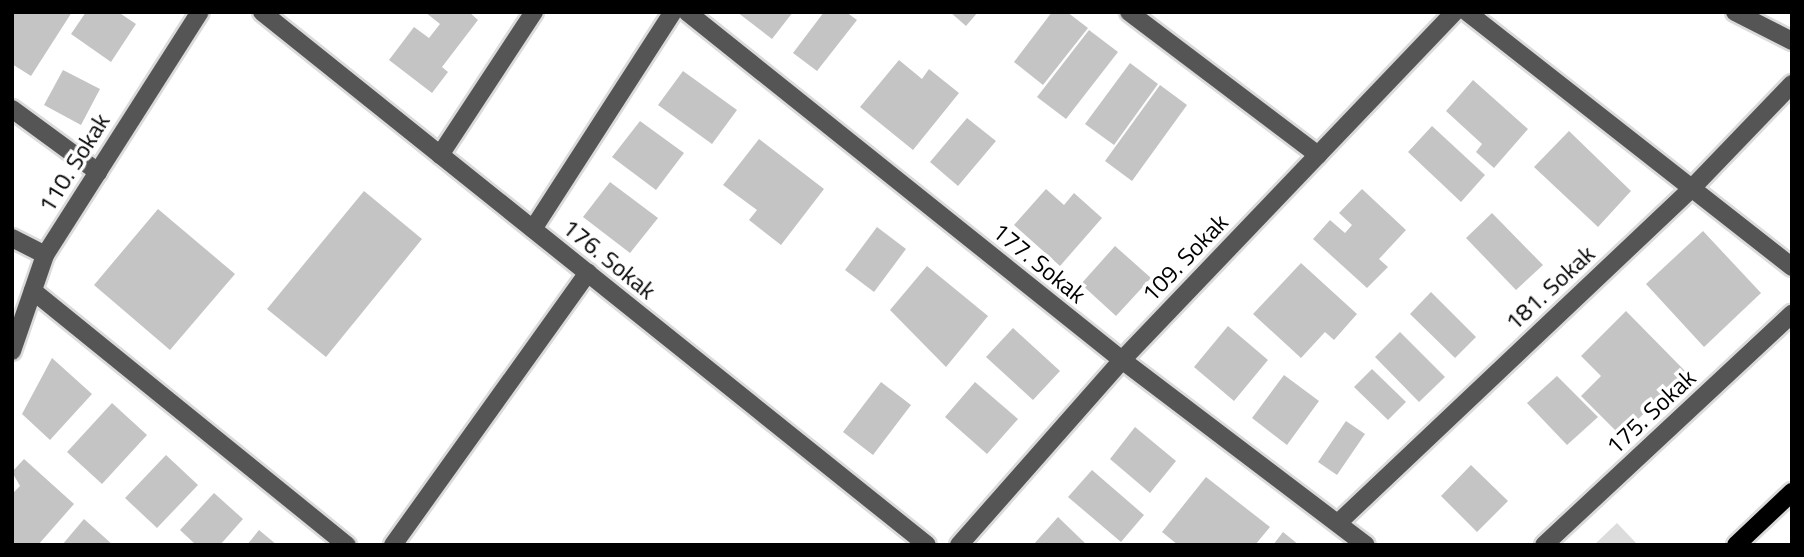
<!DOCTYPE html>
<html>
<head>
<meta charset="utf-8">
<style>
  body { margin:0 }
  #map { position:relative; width:1804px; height:557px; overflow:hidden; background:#fff; font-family:"Titillium Web",sans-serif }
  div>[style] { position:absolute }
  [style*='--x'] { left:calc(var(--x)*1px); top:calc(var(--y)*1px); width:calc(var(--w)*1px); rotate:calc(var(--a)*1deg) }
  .green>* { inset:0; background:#dcdcdc }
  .building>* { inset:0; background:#c4c4c4 }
  .roads { filter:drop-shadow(2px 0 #dbdbdb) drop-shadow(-2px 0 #dbdbdb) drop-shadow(0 2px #dbdbdb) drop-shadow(0 -2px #dbdbdb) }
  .minor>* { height:18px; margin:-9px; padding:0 9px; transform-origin:9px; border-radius:9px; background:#555 }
  .major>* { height:18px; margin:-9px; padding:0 9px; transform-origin:9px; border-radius:9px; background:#000 }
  span { translate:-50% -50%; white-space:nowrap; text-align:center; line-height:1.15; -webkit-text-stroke:7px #fff; paint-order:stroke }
  .street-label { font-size:24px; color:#000 }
  .frame { position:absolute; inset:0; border:14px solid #000; pointer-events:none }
</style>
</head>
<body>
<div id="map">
  <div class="green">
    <i style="clip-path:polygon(1617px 523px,1638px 545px,1594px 545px)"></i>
  </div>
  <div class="building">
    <i style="clip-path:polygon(12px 12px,72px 12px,31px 76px,12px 64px)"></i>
    <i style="clip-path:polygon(86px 12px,118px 12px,136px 24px,111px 62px,71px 34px)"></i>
    <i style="clip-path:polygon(425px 12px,469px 12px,478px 20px,442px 67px,448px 72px,432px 93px,389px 60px,414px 27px,429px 38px,440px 24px)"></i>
    <i style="clip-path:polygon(737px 12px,793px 12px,772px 39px)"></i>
    <i style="clip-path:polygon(824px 12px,846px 12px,857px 20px,817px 71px,793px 53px)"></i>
    <i style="clip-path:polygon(950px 12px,978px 12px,966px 26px)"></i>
    <i style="clip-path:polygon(1052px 12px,1067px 12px,1088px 28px,1043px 85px,1014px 62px)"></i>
    <i style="clip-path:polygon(1089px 30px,1118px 52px,1066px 119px,1037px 97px)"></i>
    <i style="clip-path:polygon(899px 60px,922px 79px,929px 69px,959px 93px,913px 150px,860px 107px)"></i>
    <i style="clip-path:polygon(1130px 63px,1158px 84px,1114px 145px,1085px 124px)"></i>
    <i style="clip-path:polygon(63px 70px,100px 89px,81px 125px,44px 105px)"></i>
    <i style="clip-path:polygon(683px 71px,737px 110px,712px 144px,658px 105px)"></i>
    <i style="clip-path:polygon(1473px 80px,1528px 129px,1494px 168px,1476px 152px,1482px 144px,1446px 111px)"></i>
    <i style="clip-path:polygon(1160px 85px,1187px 105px,1132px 181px,1105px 161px)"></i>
    <i style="clip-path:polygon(967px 118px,996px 141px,958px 186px,930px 162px)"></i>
    <i style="clip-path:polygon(640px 121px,684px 153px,656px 190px,612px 157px)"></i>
    <i style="clip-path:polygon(1432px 126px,1485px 175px,1461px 202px,1408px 152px)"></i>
    <i style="clip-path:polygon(1569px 131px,1631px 191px,1598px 227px,1534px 167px)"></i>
    <i style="clip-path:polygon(759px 139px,824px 189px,781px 245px,749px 220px,757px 210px,723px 185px)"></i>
    <i style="clip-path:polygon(610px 182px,658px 218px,630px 253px,583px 217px)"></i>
    <i style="clip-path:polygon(1046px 189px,1064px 205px,1074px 193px,1102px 218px,1060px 266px,1014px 225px)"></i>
    <i style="clip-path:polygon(1362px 189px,1406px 230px,1379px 259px,1388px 267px,1367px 288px,1313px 239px,1330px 220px,1345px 233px,1352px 225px,1339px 213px)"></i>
    <i style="clip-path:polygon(364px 191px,422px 239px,326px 357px,267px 309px)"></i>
    <i style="clip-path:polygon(158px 209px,235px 274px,170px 350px,94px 285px)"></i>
    <i style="clip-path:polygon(1492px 213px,1543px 265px,1516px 290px,1466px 238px)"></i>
    <i style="clip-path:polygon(877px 227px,906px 249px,874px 292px,845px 270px)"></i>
    <i style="clip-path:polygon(1703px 231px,1761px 293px,1704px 347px,1646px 284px)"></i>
    <i style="clip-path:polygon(1115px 246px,1151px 278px,1116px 316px,1081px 284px)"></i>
    <i style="clip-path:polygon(1301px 263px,1357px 314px,1334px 340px,1325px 332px,1301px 358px,1253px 314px)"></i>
    <i style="clip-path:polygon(927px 266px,988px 316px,946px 367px,890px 310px)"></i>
    <i style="clip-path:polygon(1431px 292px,1476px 337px,1455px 358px,1410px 314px)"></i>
    <i style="clip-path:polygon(1626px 311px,1686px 372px,1621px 436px,1581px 396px,1601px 376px,1581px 356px)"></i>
    <i style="clip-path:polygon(1228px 326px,1268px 360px,1234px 401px,1194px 367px)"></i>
    <i style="clip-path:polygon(1013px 328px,1060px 371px,1033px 400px,986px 357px)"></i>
    <i style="clip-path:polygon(1400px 332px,1445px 377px,1419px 402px,1375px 357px)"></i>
    <i style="clip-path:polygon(52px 358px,92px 394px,50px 440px,22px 414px)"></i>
    <i style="clip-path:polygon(1372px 369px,1406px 402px,1388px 420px,1354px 387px)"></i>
    <i style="clip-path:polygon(1284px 375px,1319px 401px,1287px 445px,1252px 418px)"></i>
    <i style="clip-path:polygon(1557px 376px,1598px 417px,1567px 445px,1527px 403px)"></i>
    <i style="clip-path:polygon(881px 382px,911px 405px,873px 455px,843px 432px)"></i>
    <i style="clip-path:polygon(975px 382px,1018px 419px,987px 454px,945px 417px)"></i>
    <i style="clip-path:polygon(112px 403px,147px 435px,102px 484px,67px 452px)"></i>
    <i style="clip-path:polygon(1346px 421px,1365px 434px,1337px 475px,1318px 462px)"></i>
    <i style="clip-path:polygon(1135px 427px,1176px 461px,1150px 493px,1110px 459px)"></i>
    <i style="clip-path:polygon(166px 455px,198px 485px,157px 528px,125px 498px)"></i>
    <i style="clip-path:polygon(24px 459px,74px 504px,38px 545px,12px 545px,12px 494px,20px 486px,12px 472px)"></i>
    <i style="clip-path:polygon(1471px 465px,1508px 501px,1477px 532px,1441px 496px)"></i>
    <i style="clip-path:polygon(1092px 470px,1144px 515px,1121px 542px,1068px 497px)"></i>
    <i style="clip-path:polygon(1206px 477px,1270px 527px,1255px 545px,1178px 545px,1162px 532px)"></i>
    <i style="clip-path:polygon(214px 493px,243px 519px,220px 545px,196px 545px,180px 530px)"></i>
    <i style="clip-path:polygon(1058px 517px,1087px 545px,1033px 545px)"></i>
    <i style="clip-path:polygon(84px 519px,113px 545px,62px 545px)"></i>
    <i style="clip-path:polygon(259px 530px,277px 545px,247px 545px)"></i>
    <i style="clip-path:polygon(1283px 532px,1299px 545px,1273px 545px)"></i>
  </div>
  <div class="roads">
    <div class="minor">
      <i style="--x:262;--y:12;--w:852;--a:38.71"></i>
      <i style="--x:687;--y:12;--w:557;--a:38.66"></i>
      <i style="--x:1122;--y:360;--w:306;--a:37.2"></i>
      <i style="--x:1129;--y:12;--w:237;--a:37.1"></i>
      <i style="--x:1467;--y:12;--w:413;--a:38.1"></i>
      <i style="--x:1735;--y:12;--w:64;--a:27"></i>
      <i style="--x:12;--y:109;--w:107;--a:36.2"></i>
      <i style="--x:440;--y:155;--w:171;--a:-56.7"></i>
      <i style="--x:533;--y:229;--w:258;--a:-57.2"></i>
      <i style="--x:12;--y:238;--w:37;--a:27"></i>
      <i style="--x:33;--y:291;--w:404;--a:39"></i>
      <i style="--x:12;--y:351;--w:102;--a:-71"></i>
      <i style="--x:45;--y:255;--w:288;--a:-57.5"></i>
      <i style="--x:1338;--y:523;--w:486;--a:-43.4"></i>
      <i style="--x:1691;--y:189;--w:146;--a:-46.1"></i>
      <i style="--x:393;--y:545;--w:335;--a:-54.4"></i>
      <i style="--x:959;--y:545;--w:247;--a:-48.6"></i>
      <i style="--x:1122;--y:360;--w:481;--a:-46.3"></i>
      <i style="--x:1544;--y:545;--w:339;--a:-43"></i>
    </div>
    <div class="major">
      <i style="--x:1736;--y:545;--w:77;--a:-43.4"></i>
    </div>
  </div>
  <div class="street-label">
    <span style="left:74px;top:163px;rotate:-58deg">110. Sokak</span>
    <span style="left:1185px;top:258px;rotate:-46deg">109. Sokak</span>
    <span style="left:609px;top:259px;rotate:39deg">176. Sokak</span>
    <span style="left:1039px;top:263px;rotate:39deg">177. Sokak</span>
    <span style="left:1550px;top:288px;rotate:-43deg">181. Sokak</span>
    <span style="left:1651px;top:412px;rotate:-43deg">175. Sokak</span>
  </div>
  <div class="frame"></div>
</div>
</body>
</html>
